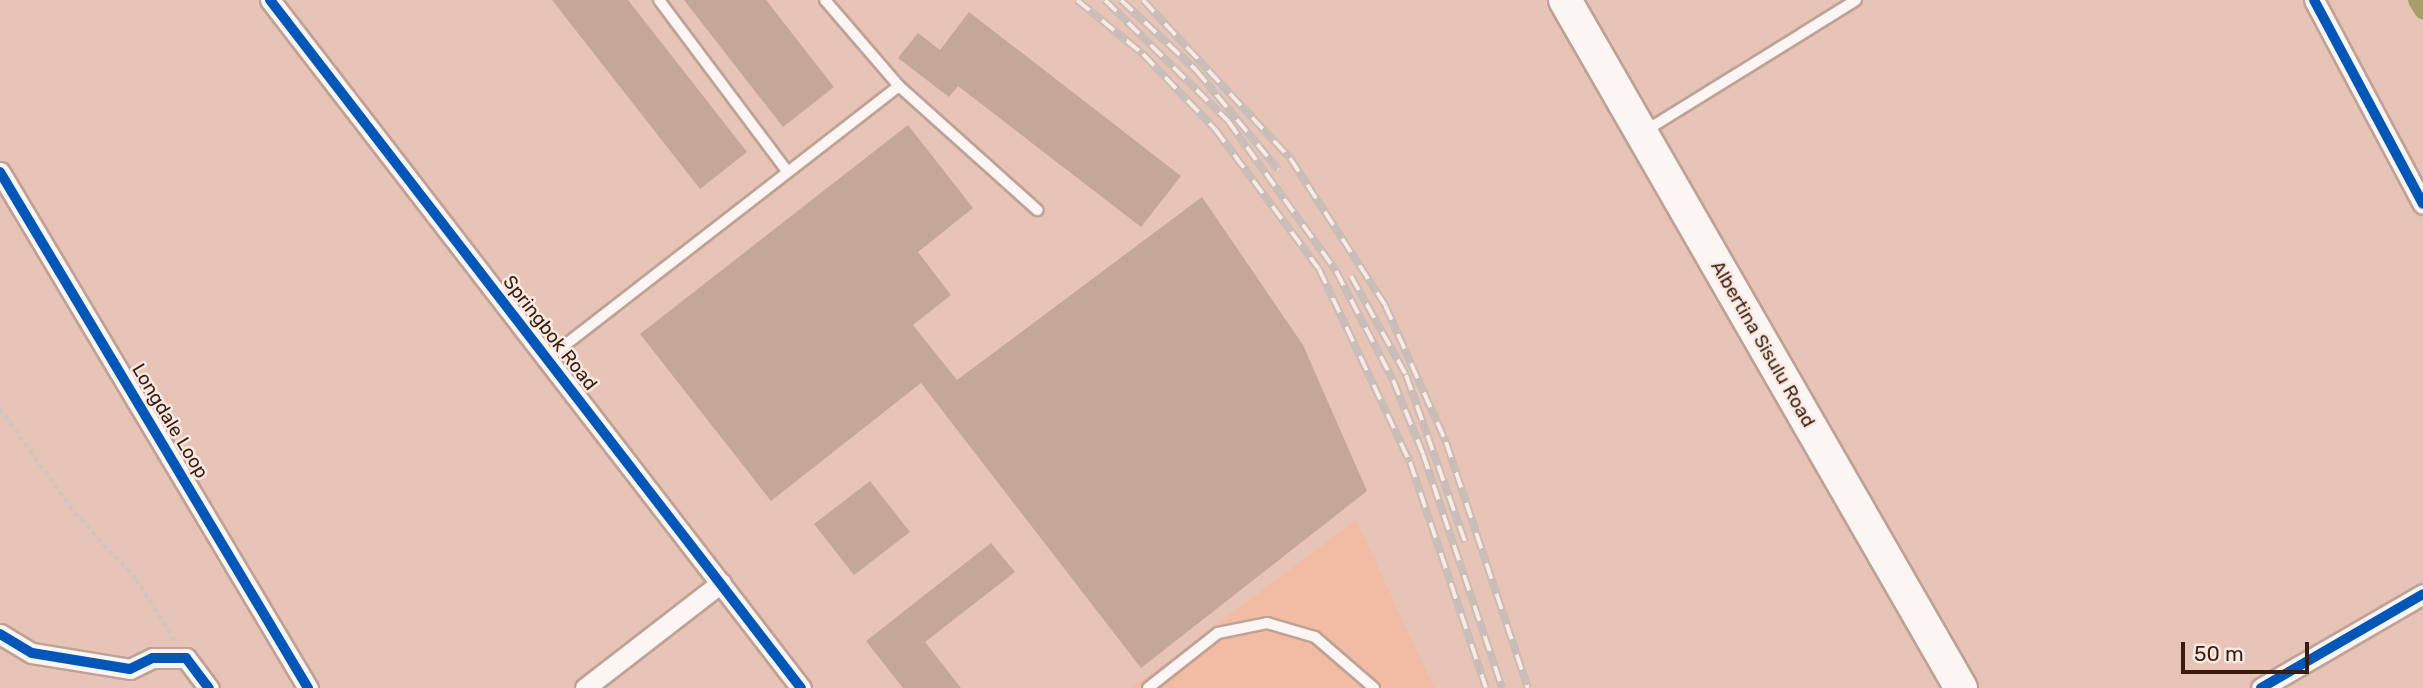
<!DOCTYPE html>
<html>
<head>
<meta charset="utf-8">
<style>
  body { margin:0 }
  #map { position:relative; width:2423px; height:688px; overflow:hidden; background:#e7c4b5; font-family:Rubik,sans-serif }
  div>[style] { position:absolute }
  [style*='--x'] { left:calc(var(--x)*1px); top:calc(var(--y)*1px); width:calc(var(--w)*1px); rotate:calc(var(--a)*1deg) }
  .built>* { inset:0; background:#f1bba4 }
  .canal>* { height:18px; margin:-9px; padding:0 9px; transform-origin:9px; border-radius:9px; background:#ac9e6b }
  .building>* { inset:0; background:#c5a79a }
  .path>* { height:3.5px; margin-top:-1.75px; transform-origin:0; background:repeating-linear-gradient(90deg,#d0c6c1 0 5px,transparent 0 8.5px) }
  .roads { filter:drop-shadow(2px 0 #bfa195) drop-shadow(-2px 0 #bfa195) drop-shadow(0 2px #bfa195) drop-shadow(0 -2px #bfa195) }
  .lane>* { height:10px; margin:-5px; padding:0 5px; transform-origin:5px; border-radius:5px; background:#fbf6f4 }
  .street>* { height:19px; margin:-9.5px; padding:0 9.5px; transform-origin:9.5px; border-radius:9.5px; background:#fbf6f4 }
  .primary>* { height:32px; margin:-16px; padding:0 16px; transform-origin:16px; border-radius:16px; background:#fbf6f4 }
  .rail>* { height:8px; margin-top:-4px; transform-origin:0; background:repeating-linear-gradient(90deg,#faeae3 0 16px,#c8bdb8 0 32px); box-sizing:border-box; border-block:2px solid #c8bdb8 }
  .cycleway>* { height:10px; margin:-5px; padding:0 5px; transform-origin:5px; border-radius:5px; background:#0057b8 }
  span { translate:-50% -50%; white-space:nowrap; text-align:center; line-height:1.15; -webkit-text-stroke:5px #faeae3; paint-order:stroke }
  .street-label { font-size:19px; color:#3b1d0f }
  .scale { position:absolute; left:2181px; top:642px; width:128px; height:32px; box-sizing:border-box; border:4px solid #3b1d0f; border-top:0; padding-left:9px; font-size:21px; line-height:24px; white-space:nowrap; color:#3b1d0f; -webkit-text-stroke:5px #faeae3; paint-order:stroke }
</style>
</head>
<body>
<div id="map">
  <div class="built">
    <i style="clip-path:polygon(1356px 520px,1434px 688px,1132px 688px)"></i>
  </div>
  <div class="canal">
    <i style="--x:2417;--y:0;--w:12;--a:59"></i>
  </div>
  <div class="building">
    <i style="clip-path:polygon(552px 0,628px 0,747px 152px,700px 189px)"></i>
    <i style="clip-path:polygon(684px 0,766px 0,834px 87px,783px 127px)"></i>
    <i style="clip-path:polygon(969px 12px,1181px 176px,1141px 227px,958px 86px,949px 97px,898px 58px,918px 33px,940px 50px)"></i>
    <i style="clip-path:polygon(908px 125px,973px 208px,918px 252px,951px 295px,913px 325px,957px 380px,1202px 197px,1303px 345px,1367px 491px,1141px 668px,921px 383px,771px 501px,640px 334px)"></i>
    <i style="clip-path:polygon(870px 481px,910px 532px,854px 575px,814px 524px)"></i>
    <i style="clip-path:polygon(991px 543px,1015px 572px,925px 642px,961px 688px,903px 688px,866px 641px)"></i>
  </div>
  <div class="path">
    <i style="--x:0;--y:409;--w:128;--a:54.2"></i>
    <i style="--x:75;--y:513;--w:90;--a:47.3"></i>
    <i style="--x:136;--y:579;--w:73;--a:57.8"></i>
  </div>
  <div class="roads">
    <div class="lane">
      <i style="--x:659;--y:0;--w:214;--a:53.2"></i>
      <i style="--x:825;--y:0;--w:113;--a:49.3"></i>
      <i style="--x:899;--y:86;--w:186;--a:41.9"></i>
      <i style="--x:1645;--y:131;--w:248;--a:-31.8"></i>
      <i style="--x:547;--y:359;--w:445;--a:-37.8"></i>
      <i style="--x:1148;--y:688;--w:89;--a:-38.2"></i>
      <i style="--x:1218;--y:633;--w:50;--a:-11.5"></i>
      <i style="--x:1267;--y:623;--w:50;--a:16.3"></i>
      <i style="--x:1315;--y:637;--w:78;--a:40.8"></i>
    </div>
    <div class="street">
      <i style="--x:270;--y:0;--w:869;--a:52.34"></i>
      <i style="--x:2314;--y:0;--w:231;--a:61.9"></i>
      <i style="--x:0;--y:172;--w:601;--a:59.17"></i>
      <i style="--x:0;--y:634;--w:37;--a:31"></i>
      <i style="--x:32;--y:653;--w:99;--a:9.3"></i>
      <i style="--x:130;--y:669;--w:25;--a:-26"></i>
      <i style="--x:153;--y:658;--w:33;--a:0"></i>
      <i style="--x:186;--y:658;--w:38;--a:53"></i>
      <i style="--x:585;--y:688;--w:172;--a:-37.7"></i>
      <i style="--x:2261;--y:688;--w:187;--a:-30.1"></i>
    </div>
    <div class="primary">
      <i style="--x:1565;--y:0;--w:794;--a:60.08"></i>
    </div>
  </div>
  <div class="rail">
    <i style="--x:1077;--y:0;--w:85;--a:39.3"></i>
    <i style="--x:1143;--y:54;--w:104;--a:46.2"></i>
    <i style="--x:1215;--y:129;--w:174;--a:53.4"></i>
    <i style="--x:1319;--y:269;--w:213;--a:64.8"></i>
    <i style="--x:1410;--y:462;--w:238;--a:71.4"></i>
    <i style="--x:1105;--y:0;--w:173;--a:44.5"></i>
    <i style="--x:1228;--y:121;--w:185;--a:54.2"></i>
    <i style="--x:1336;--y:271;--w:123;--a:62.4"></i>
    <i style="--x:1393;--y:380;--w:80;--a:67.9"></i>
    <i style="--x:1423;--y:454;--w:247;--a:71.3"></i>
    <i style="--x:1121;--y:0;--w:103;--a:43"></i>
    <i style="--x:1196;--y:70;--w:129;--a:50.4"></i>
    <i style="--x:1143;--y:0;--w:216;--a:47.1"></i>
    <i style="--x:1290;--y:158;--w:175;--a:57.1"></i>
    <i style="--x:1385;--y:305;--w:150;--a:66"></i>
    <i style="--x:1446;--y:442;--w:259;--a:71.6"></i>
    <i style="--x:1351;--y:276;--w:113;--a:60.9"></i>
    <i style="--x:1406;--y:375;--w:177;--a:70.5"></i>
  </div>
  <div class="cycleway">
    <i style="--x:270;--y:0;--w:869;--a:52.34"></i>
    <i style="--x:2314;--y:0;--w:231;--a:61.9"></i>
    <i style="--x:0;--y:172;--w:601;--a:59.17"></i>
    <i style="--x:0;--y:634;--w:37;--a:31"></i>
    <i style="--x:32;--y:653;--w:99;--a:9.3"></i>
    <i style="--x:130;--y:669;--w:25;--a:-26"></i>
    <i style="--x:153;--y:658;--w:33;--a:0"></i>
    <i style="--x:186;--y:658;--w:38;--a:53"></i>
    <i style="--x:2261;--y:688;--w:187;--a:-30.1"></i>
  </div>
  <div class="street-label">
    <span style="left:550px;top:333px;rotate:52deg">Springbok Road</span>
    <span style="left:1763px;top:344px;rotate:60deg">Albertina Sisulu Road</span>
    <span style="left:170px;top:421px;rotate:59deg">Longdale Loop</span>
  </div>
  <div class="scale">50 m</div>
</div>
</body>
</html>
